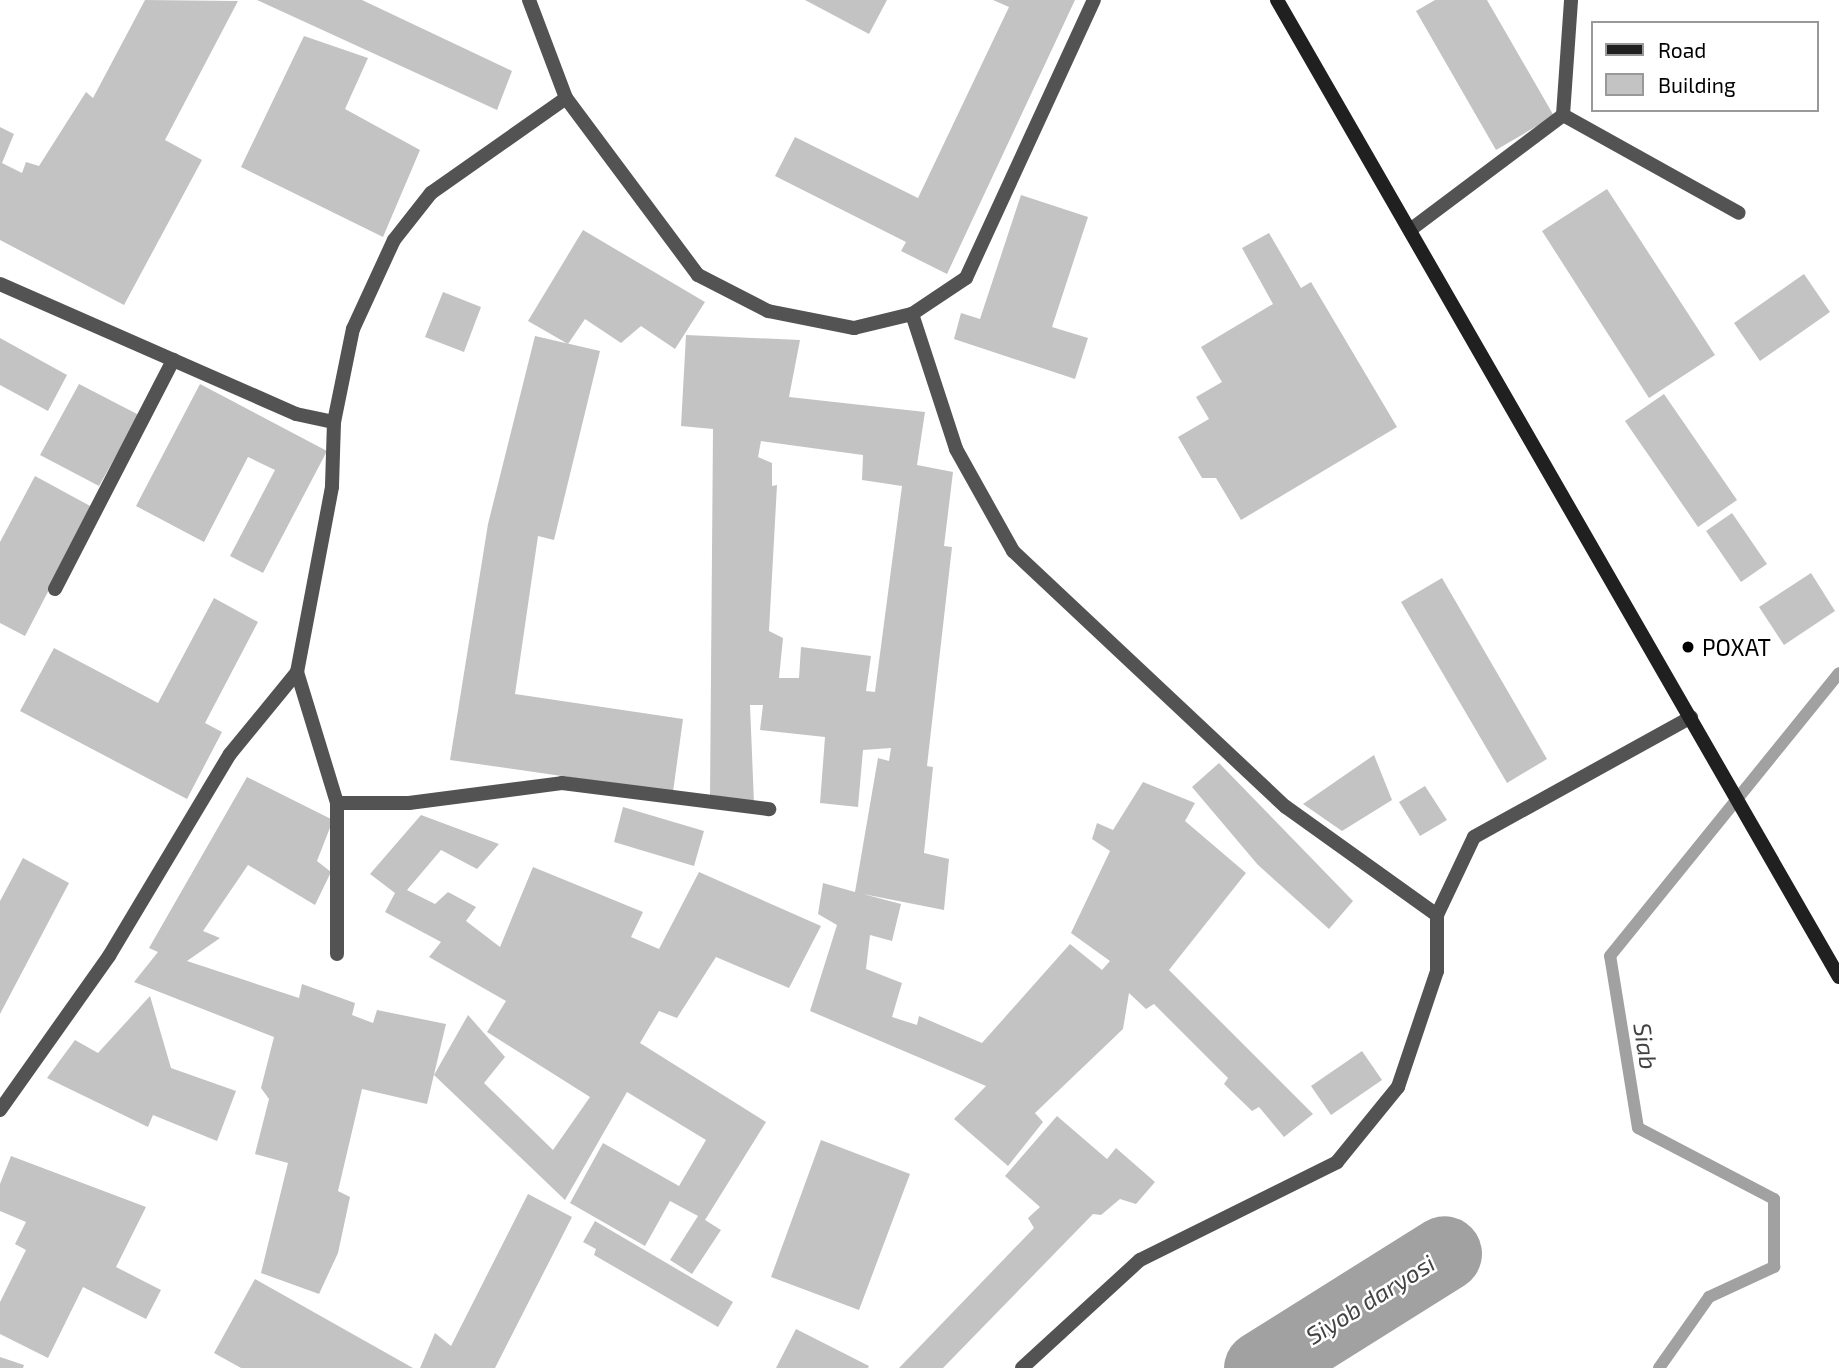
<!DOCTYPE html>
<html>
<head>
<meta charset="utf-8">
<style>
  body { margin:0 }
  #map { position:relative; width:1839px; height:1368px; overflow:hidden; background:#fff; font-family:"Exo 2",sans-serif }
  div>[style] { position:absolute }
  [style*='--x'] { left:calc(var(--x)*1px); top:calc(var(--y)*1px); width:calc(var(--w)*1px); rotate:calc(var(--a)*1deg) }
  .stream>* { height:12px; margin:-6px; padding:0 6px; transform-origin:6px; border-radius:6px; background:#a1a1a1 }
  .river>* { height:75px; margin:-37.5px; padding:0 37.5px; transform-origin:37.5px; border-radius:37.5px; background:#a1a1a1 }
  .building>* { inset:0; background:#c3c3c3 }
  .service>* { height:14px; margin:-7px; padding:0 7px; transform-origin:7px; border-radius:7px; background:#535353 }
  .minor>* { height:14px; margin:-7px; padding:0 7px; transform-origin:7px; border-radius:7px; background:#535353 }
  .secondary>* { height:14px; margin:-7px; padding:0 7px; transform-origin:7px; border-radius:7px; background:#202020 }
  .dots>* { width:19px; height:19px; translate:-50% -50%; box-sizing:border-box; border:4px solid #fff; border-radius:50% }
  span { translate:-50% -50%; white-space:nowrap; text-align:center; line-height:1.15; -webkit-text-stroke:5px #fff; paint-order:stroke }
  .poi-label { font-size:23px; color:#000 }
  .left { translate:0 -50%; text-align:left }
  .water-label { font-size:24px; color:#424242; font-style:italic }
  .legend { position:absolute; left:1591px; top:21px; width:228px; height:91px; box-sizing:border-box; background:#fff; border:2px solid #999; margin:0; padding:9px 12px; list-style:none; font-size:21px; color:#000 }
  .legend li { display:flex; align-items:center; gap:14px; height:35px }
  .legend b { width:35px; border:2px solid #999 }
</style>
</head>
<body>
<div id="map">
  <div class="stream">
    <i style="--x:1659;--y:1368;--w:87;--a:-54.8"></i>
    <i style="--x:1709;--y:1297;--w:72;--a:-24.8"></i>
    <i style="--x:1774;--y:1267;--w:68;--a:-90"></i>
    <i style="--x:1774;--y:1199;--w:153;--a:-152.4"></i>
    <i style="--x:1638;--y:1128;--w:174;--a:-99.2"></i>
    <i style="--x:1610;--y:956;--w:364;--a:-51"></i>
  </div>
  <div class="river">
    <i style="--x:1261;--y:1368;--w:216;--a:-32.1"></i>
  </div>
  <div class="building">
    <i style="clip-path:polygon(145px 0,238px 1px,165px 140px,202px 160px,124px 305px,0 240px,0 127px,14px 134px,2px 163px,22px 173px,26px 162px,39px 166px,86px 92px,93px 98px)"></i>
    <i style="clip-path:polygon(257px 0,362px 0,512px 71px,497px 110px)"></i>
    <i style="clip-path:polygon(805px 0,887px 0,869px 34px)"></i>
    <i style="clip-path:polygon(993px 0,1075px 0,947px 274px,901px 251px,906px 242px,775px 176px,795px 137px,918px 198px,1009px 7px)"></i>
    <i style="clip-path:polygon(1435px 0,1487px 0,1554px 116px,1496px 150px,1416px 11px)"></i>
    <i style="clip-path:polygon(304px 36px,368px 58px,345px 109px,420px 150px,383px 237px,241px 167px)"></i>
    <i style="clip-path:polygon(1607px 189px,1715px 355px,1649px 398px,1542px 231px)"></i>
    <i style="clip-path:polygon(1021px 195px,1088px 217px,1052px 327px,1088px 338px,1075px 379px,954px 339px,961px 313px,980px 319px)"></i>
    <i style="clip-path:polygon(583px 230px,705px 302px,675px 349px,641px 326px,621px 343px,585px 319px,568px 344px,528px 321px)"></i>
    <i style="clip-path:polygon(1269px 233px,1301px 288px,1311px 282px,1397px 427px,1241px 520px,1216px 478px,1202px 478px,1178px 437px,1209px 419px,1196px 397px,1222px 382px,1201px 347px,1273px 304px,1242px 248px)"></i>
    <i style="clip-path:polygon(1804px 274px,1830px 312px,1760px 361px,1734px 323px)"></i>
    <i style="clip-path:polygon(443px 292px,481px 307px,464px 352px,425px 337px)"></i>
    <i style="clip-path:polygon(evenodd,686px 335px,800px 340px,789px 397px,925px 412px,917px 465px,953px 472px,944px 546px,952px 547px,927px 766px,933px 767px,924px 853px,949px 859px,944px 910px,863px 894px,901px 904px,892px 941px,870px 935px,866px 969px,902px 983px,892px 1017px,917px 1025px,919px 1016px,982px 1043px,1070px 944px,1102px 970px,1110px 961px,1071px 933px,1110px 851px,1092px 839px,1097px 823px,1113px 830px,1143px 782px,1195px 803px,1185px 821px,1246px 873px,1169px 970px,1313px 1114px,1284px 1137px,1259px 1107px,1252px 1111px,1224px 1084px,1228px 1078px,1154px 1004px,1146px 1009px,1129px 993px,1123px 1029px,1035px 1113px,1043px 1122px,1008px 1166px,954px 1119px,986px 1086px,810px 1011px,837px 925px,818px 914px,823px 883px,855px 892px,878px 758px,889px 761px,891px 748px,863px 750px,858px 807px,820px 803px,825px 737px,760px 730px,763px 705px,750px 705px,754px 803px,710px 797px,713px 429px,681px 426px,686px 335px,761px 441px,863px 455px,862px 480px,902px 486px,875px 692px,866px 691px,871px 656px,801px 647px,799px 678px,779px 678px,783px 638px,769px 631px,777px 485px,772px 486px,772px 463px,758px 457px,761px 441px)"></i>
    <i style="clip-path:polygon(535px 336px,600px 351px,554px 540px,538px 536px,515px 694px,683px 719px,673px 792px,450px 760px,488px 524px)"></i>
    <i style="clip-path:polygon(0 338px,67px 375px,48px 411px,0 385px)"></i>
    <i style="clip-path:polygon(79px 384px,139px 415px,99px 486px,40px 455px)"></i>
    <i style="clip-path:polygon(200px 384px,327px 451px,263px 573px,230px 556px,275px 470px,248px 457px,204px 542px,136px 506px)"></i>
    <i style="clip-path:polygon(1664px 394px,1737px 500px,1698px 527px,1625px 421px)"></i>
    <i style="clip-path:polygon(35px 476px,92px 507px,25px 636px,0 623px,0 542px)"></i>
    <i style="clip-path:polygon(1732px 513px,1767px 564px,1741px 582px,1706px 531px)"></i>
    <i style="clip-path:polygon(1811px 573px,1835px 611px,1784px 645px,1759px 607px)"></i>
    <i style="clip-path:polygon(1442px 578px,1547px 759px,1507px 783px,1401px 602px)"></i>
    <i style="clip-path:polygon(214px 598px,258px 622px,205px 723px,222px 732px,187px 799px,20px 711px,54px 648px,158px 703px)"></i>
    <i style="clip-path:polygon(1374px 755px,1392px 800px,1342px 831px,1303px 804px)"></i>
    <i style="clip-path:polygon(1219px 763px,1353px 901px,1329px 929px,1258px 865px,1192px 787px)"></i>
    <i style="clip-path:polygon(247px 777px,333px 820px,317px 861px,331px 872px,315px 905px,248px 865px,203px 931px,220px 938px,187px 961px,299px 998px,302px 984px,355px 1003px,352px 1015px,373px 1023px,377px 1010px,446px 1024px,427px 1104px,362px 1089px,338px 1191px,350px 1197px,338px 1253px,319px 1294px,261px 1273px,288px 1163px,255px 1154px,269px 1099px,261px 1088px,274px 1037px,134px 982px,158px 952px,149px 948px)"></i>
    <i style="clip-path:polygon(1425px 786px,1447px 820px,1420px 836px,1399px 802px)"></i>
    <i style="clip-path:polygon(623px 807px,704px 831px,694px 866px,614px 842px)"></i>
    <i style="clip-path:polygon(421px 815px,499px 844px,477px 869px,441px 850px,407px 890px,435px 904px,448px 892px,476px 907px,466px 921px,500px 947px,533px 867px,643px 912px,631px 937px,659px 949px,699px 872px,821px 926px,789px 988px,716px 957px,677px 1018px,659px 1011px,640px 1043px,766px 1122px,705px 1220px,721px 1230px,692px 1274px,670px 1260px,698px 1216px,670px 1201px,645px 1246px,570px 1203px,603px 1143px,679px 1186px,706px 1140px,627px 1092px,565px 1200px,434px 1075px,468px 1015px,505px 1057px,484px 1083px,553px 1150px,590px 1097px,487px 1032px,506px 1001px,429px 957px,441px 942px,385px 912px,395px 893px,370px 874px)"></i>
    <i style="clip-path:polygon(23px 858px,69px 883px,0 1014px,0 901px)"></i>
    <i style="clip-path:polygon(150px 996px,171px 1068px,236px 1091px,217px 1141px,153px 1115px,148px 1127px,47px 1078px,75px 1040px,98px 1053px)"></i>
    <i style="clip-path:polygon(1362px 1051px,1382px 1080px,1331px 1115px,1311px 1086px)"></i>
    <i style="clip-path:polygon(1057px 1116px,1107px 1159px,1116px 1148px,1155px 1182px,1136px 1204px,1120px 1199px,1101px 1215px,1093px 1214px,943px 1368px,899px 1368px,1034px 1228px,1028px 1218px,1040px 1207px,1005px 1176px)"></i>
    <i style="clip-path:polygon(821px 1140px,910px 1174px,859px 1310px,771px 1277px)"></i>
    <i style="clip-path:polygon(11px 1156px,146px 1207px,116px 1267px,161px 1290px,146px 1319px,83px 1287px,48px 1358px,0 1334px,0 1302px,26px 1250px,15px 1244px,26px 1222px,0 1211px,0 1184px)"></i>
    <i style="clip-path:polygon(528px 1194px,572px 1217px,495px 1368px,420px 1368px,435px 1333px,451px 1346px)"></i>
    <i style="clip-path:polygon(595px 1221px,733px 1302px,718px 1327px,594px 1255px,596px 1249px,583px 1242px)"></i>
    <i style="clip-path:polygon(255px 1279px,413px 1368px,241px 1368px,214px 1353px)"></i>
    <i style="clip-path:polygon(796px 1329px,869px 1366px,868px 1368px,776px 1368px)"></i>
    <i style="clip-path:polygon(0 1357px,24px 1365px,23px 1368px,0 1368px)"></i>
  </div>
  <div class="service">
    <i style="--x:55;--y:589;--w:258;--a:-62.7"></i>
  </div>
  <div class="minor">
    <i style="--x:529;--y:0;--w:105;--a:69.3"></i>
    <i style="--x:1563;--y:115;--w:201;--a:29.1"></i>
    <i style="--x:1410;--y:230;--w:191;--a:-36.9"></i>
    <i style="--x:1563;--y:115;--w:115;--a:-86"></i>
    <i style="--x:0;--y:284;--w:323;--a:23.7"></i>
    <i style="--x:296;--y:414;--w:39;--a:12"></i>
    <i style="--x:334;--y:422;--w:95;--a:-78.5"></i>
    <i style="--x:353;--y:329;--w:98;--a:-65.3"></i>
    <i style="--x:394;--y:240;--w:60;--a:-51.8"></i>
    <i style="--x:431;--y:193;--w:165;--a:-35.1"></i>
    <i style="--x:566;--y:98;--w:221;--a:53.3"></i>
    <i style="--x:698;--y:275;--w:79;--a:27.2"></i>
    <i style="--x:768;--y:311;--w:88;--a:11.2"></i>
    <i style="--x:854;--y:328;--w:60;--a:-13.6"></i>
    <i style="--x:912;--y:314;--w:65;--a:-33.7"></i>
    <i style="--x:966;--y:278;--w:306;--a:-65.3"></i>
    <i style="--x:912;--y:314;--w:142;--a:71.9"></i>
    <i style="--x:956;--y:449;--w:117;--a:60.8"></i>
    <i style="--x:1013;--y:551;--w:374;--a:43.2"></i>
    <i style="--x:1286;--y:807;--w:186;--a:35.6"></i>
    <i style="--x:334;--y:422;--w:65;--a:91.8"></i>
    <i style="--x:332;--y:487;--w:188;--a:100.7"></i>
    <i style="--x:297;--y:672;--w:137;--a:73"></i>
    <i style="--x:337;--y:803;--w:151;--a:90"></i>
    <i style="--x:337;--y:803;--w:72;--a:0"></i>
    <i style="--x:409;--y:803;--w:154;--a:-7.4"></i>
    <i style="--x:562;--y:783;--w:209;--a:7.2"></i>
    <i style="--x:0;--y:1110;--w:189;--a:-54.7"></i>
    <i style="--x:109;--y:956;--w:235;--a:-59.1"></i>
    <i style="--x:230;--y:754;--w:106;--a:-50.7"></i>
    <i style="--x:1022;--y:1368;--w:160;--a:-42.5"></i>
    <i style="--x:1140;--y:1260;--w:220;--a:-26.4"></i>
    <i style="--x:1337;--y:1162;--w:97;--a:-50.9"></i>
    <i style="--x:1398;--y:1087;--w:122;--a:-71.4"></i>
    <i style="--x:1437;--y:971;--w:56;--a:-90"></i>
    <i style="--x:1437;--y:915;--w:86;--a:-64.6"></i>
    <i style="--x:1474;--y:837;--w:248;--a:-28.9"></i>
  </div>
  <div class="secondary">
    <i style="--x:1277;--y:0;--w:1127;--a:60.09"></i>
  </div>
  <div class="dots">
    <i style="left:1688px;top:647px;background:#000"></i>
  </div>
  <div class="poi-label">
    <span class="left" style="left:1702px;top:647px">РОХАТ</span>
  </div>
  <div class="water-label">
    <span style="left:1646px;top:1046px;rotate:81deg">Siab</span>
    <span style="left:1370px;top:1299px;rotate:-32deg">Siyob daryosi</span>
  </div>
  <ul class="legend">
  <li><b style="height:9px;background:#202020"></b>Road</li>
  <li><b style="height:19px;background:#c3c3c3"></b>Building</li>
  </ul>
</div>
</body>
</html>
